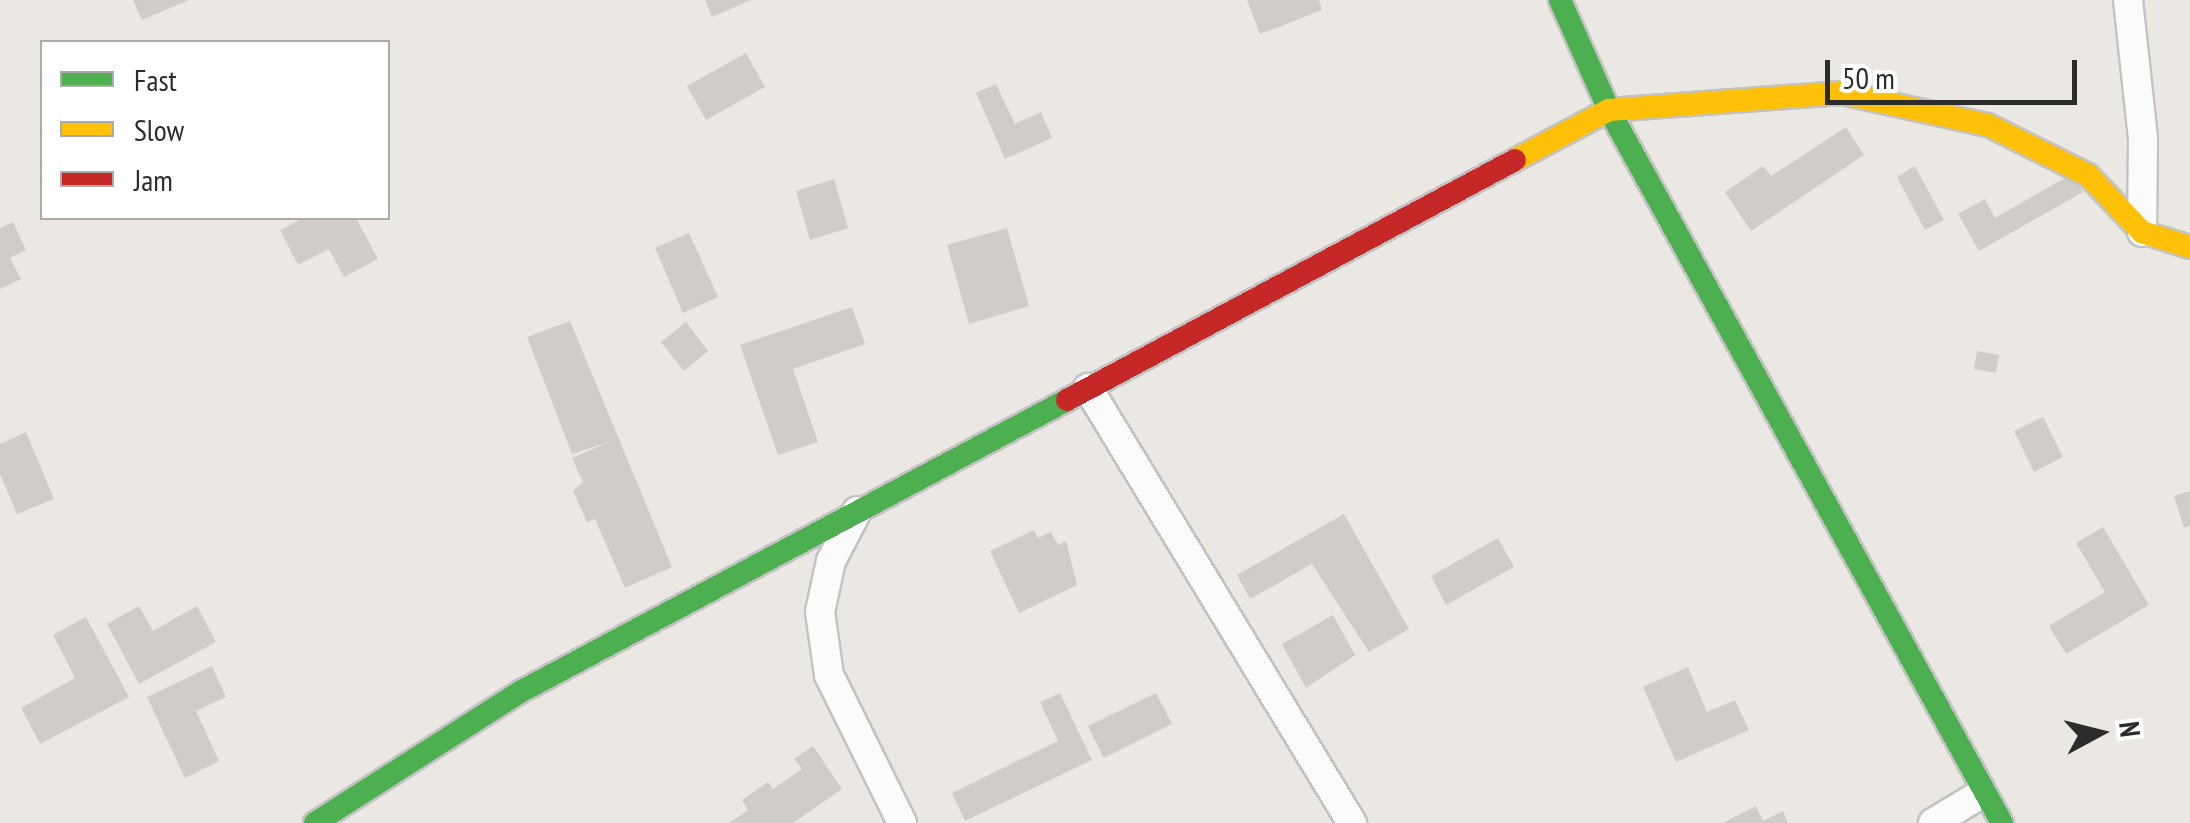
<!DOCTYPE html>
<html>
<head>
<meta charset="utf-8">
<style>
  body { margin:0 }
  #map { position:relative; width:2190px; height:823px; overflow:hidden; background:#ebe7e2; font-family:"PT Sans Narrow",sans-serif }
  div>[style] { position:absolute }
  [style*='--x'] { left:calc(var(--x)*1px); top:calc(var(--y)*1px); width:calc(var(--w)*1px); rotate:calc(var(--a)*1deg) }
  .building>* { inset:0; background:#d0cdc9 }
  .roads { filter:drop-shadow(2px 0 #c4c3c3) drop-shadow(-2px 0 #c4c3c3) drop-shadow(0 2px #c4c3c3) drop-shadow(0 -2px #c4c3c3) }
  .street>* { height:28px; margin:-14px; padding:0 14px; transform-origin:14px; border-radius:14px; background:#fcfbfb }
  .fast>* { height:22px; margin:-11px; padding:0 11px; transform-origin:11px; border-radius:11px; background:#4caf50 }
  .slow>* { height:22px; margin:-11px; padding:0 11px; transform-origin:11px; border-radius:11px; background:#ffc107 }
  .jam>* { height:22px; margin:-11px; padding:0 11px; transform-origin:11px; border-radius:11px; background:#c62828 }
  span { translate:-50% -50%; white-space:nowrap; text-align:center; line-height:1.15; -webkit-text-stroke:9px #fff; paint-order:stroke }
  .legend { position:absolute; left:40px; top:40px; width:350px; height:180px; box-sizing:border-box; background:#fff; border:2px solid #ababab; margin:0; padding:12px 18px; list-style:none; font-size:30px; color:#2c2c2c }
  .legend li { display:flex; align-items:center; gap:20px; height:50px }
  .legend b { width:50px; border:2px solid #ababab }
  .north { position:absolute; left:2050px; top:683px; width:100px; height:100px; -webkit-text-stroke:8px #fff; paint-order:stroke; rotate:83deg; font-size:28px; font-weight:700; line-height:40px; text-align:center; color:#2c2c2c }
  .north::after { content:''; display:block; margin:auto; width:35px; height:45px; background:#2c2c2c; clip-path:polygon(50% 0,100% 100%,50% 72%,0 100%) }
  .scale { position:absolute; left:1825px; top:60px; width:252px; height:45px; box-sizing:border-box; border:5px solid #2c2c2c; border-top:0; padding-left:12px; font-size:30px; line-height:35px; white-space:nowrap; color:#2c2c2c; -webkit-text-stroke:8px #fff; paint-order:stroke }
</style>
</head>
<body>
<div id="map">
  <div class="building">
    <i style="clip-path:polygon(133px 0,189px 0,142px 20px)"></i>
    <i style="clip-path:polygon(705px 0,751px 0,712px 17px)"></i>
    <i style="clip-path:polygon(1247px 0,1319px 0,1322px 10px,1260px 34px)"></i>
    <i style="clip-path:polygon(746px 53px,765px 87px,706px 120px,687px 86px)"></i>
    <i style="clip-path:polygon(996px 84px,1015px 124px,1041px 112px,1052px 138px,1005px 159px,976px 93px)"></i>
    <i style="clip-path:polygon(1846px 127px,1864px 155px,1751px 231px,1725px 192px,1763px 166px,1771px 176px)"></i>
    <i style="clip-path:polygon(1915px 166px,1944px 220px,1925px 230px,1897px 177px)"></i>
    <i style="clip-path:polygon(2073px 173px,2083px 192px,1979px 251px,1958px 214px,1985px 199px,1995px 218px)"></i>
    <i style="clip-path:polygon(834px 179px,848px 228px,810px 240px,796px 191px)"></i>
    <i style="clip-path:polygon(304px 218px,356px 218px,378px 259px,344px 277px,329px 249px,298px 265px,280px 230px)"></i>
    <i style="clip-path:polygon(13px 222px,26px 250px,10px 258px,21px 279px,0 289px,0 228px)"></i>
    <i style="clip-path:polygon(1007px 228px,1029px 306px,969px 324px,947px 245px)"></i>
    <i style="clip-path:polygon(689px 233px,718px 297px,683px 313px,655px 248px)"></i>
    <i style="clip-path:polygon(852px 307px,865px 344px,793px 369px,818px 442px,778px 455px,740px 345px)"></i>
    <i style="clip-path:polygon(570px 321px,672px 567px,625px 588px,595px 519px,587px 522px,573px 491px,583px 482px,572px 458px,609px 442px,572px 454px,527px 337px)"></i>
    <i style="clip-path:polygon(686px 322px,708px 351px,684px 371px,661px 342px)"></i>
    <i style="clip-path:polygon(1977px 351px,1999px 355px,1996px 373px,1974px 369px)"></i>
    <i style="clip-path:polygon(2043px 417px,2063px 457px,2034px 472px,2014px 431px)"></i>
    <i style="clip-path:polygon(26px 432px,54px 499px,17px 514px,0 474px,0 444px)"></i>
    <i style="clip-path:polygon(2190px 491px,2190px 526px,2184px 528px,2174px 496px)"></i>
    <i style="clip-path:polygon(1344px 514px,1409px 629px,1369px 652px,1312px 564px,1250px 599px,1237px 575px)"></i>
    <i style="clip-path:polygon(2103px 527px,2149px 605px,2066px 654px,2049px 626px,2105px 592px,2076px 543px)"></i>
    <i style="clip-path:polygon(1034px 530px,1038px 538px,1051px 532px,1058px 545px,1066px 541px,1077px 585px,1019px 613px,990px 551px)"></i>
    <i style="clip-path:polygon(1498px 538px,1514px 567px,1446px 605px,1431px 576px)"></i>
    <i style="clip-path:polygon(139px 606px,153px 631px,197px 606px,216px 642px,139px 684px,107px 624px)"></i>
    <i style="clip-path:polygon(1333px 615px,1355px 655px,1306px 688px,1282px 644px)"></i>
    <i style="clip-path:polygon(86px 617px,129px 697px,40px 744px,21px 708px,75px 678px,53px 635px)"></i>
    <i style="clip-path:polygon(212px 666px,226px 697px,196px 711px,219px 761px,185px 778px,147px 697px)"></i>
    <i style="clip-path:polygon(1688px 667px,1707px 712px,1735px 700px,1749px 730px,1676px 762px,1643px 687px)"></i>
    <i style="clip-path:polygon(1060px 693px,1092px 760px,965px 821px,952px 793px,1058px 741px,1040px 702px)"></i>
    <i style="clip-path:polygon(1156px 693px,1172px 724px,1104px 758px,1088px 726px)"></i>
    <i style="clip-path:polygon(813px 746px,842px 789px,793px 823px,729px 823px,748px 810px,742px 800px,768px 782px,773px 789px,802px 769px,794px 759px)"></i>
    <i style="clip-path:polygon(1756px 806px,1763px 821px,1783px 811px,1788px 823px,1723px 823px)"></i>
  </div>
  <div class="roads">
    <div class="street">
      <i style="--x:2128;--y:0;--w:139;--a:83.8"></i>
      <i style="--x:2143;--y:138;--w:94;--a:90.6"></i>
      <i style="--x:1088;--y:388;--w:509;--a:58.75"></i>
      <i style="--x:857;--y:511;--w:56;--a:117.5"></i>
      <i style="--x:831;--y:561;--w:52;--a:102.2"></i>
      <i style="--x:820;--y:612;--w:64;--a:81.9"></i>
      <i style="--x:829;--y:675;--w:165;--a:63.7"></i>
      <i style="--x:1933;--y:823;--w:56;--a:-31.1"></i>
    </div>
    <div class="fast">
      <i style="--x:1560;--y:0;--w:120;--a:66"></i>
      <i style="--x:1609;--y:110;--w:814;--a:61.14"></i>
      <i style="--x:315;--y:823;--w:243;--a:-32.6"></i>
      <i style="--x:520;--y:692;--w:620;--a:-28.09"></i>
    </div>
    <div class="slow">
      <i style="--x:1515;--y:160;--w:106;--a:-28"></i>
      <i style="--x:1609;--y:110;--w:233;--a:-4.2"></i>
      <i style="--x:1841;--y:93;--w:150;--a:12.3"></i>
      <i style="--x:1988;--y:125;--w:112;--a:26.6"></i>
      <i style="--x:2088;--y:175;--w:79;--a:46.5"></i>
      <i style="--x:2142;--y:232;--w:50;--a:17.4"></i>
    </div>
    <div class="jam">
      <i style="--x:1067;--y:400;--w:508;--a:-28.18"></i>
    </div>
  </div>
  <ul class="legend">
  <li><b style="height:12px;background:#4caf50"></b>Fast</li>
  <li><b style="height:12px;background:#ffc107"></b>Slow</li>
  <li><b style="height:12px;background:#c62828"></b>Jam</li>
  </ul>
  <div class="north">N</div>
  <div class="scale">50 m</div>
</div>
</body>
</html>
